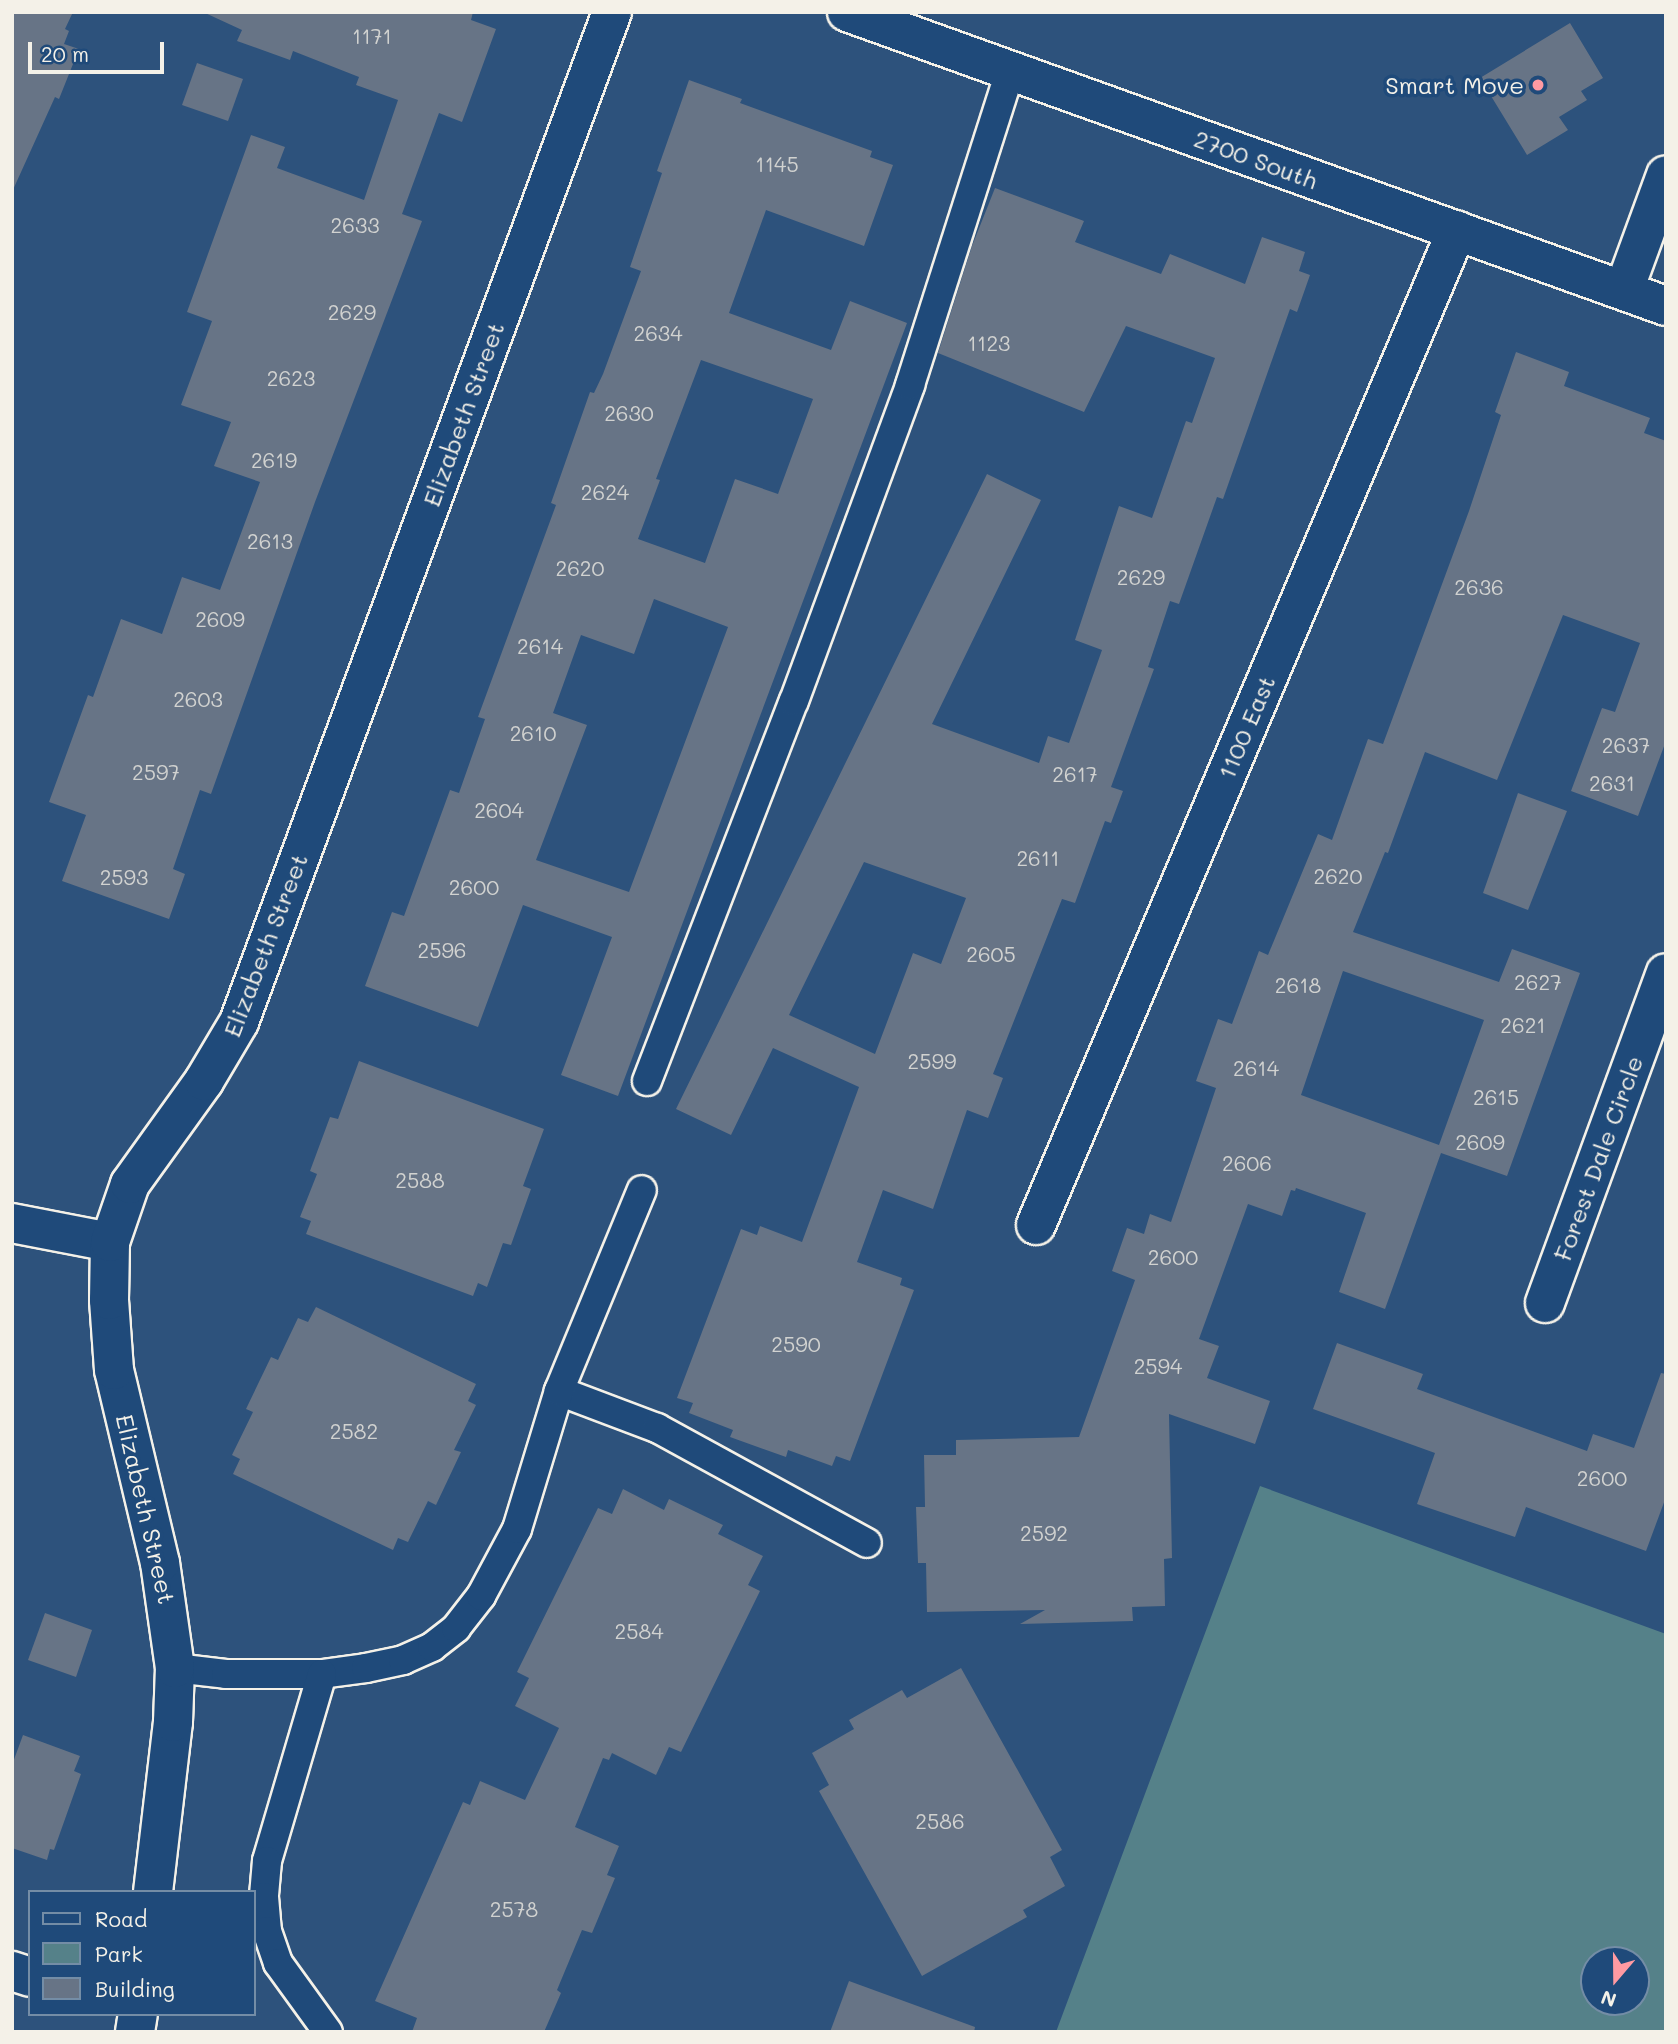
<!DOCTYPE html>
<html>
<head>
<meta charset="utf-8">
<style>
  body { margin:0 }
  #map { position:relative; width:1678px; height:2044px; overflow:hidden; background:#2d527c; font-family:Mali,sans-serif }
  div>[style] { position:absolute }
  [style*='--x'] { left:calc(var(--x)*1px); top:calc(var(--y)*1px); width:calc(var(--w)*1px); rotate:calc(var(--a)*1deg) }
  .green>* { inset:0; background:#558189 }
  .building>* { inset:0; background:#677486 }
  .roads { filter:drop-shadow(2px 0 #f4f1e8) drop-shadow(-2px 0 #f4f1e8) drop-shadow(0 2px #f4f1e8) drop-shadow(0 -2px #f4f1e8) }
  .service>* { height:28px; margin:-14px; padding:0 14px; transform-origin:14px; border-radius:14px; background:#1f4a7a }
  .minor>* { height:38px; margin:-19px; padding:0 19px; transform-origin:19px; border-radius:19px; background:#1f4a7a }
  .tertiary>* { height:38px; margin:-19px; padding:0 19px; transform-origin:19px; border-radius:19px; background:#1f4a7a }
  .dots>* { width:19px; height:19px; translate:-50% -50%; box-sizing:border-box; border:4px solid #1f4a7a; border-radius:50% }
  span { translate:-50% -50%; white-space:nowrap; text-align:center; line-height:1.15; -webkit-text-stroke:7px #1f4a7a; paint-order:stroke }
  .number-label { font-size:21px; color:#d1d2d0 }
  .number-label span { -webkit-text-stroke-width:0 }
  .poi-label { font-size:24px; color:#f4f1e8 }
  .right { translate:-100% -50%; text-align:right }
  .street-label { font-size:24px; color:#f4f1e8 }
  .frame { position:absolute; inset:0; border:14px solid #f4f1e8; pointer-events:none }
  .legend { position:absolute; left:28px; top:1890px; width:228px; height:126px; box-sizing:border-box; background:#1f4a7a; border:2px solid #748da6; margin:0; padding:9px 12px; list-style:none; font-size:21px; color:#f4f1e8 }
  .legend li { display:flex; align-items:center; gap:14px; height:35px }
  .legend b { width:35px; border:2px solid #748da6 }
  .north { position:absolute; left:1580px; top:1946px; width:70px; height:70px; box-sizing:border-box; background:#1f4a7a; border:2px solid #748da6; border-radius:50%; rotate:200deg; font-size:19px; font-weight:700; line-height:28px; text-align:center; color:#f4f1e8 }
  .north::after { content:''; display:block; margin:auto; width:24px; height:32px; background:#ff9aa2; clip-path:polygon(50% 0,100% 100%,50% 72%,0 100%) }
  .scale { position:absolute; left:28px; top:42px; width:136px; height:32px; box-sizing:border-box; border:4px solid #f4f1e8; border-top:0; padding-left:9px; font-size:21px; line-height:24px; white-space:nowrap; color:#f4f1e8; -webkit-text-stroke:5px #1f4a7a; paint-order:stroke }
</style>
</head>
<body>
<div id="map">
  <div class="green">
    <i style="clip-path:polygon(evenodd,1260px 1486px,1666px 1634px,1666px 2032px,1056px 2032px,1260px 1486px,1594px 1960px,1636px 1960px,1636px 2002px,1594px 2002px,1594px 1960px)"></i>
  </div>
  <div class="building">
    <i style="clip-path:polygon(12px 12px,73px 12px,65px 29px,69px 31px,64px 44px,79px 49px,59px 99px,55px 97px,12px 192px)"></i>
    <i style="clip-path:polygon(203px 12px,473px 12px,471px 20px,496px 29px,462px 122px,439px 113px,402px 214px,422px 221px,315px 502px,211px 794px,200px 790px,173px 869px,185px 874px,169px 919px,62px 881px,86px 815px,49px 802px,88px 695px,93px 697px,121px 619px,162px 634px,182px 577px,220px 590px,260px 482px,214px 466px,231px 422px,181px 405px,212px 321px,187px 312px,251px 135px,285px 147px,277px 168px,364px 200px,398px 100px,356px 85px,359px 77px,293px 51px,290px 60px,237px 41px,242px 30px)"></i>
    <i style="clip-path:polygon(1570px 23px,1603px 78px,1581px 91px,1587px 100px,1559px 117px,1568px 130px,1527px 155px,1480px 78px)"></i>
    <i style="clip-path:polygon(197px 63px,243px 79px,228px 121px,182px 105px)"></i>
    <i style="clip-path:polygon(evenodd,689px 80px,742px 99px,740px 103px,872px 151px,870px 157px,893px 165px,864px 246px,766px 210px,729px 313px,831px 350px,850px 301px,907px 323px,618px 1096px,561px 1075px,612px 937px,523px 905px,478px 1027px,365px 986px,392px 912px,404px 916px,450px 790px,459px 793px,485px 719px,478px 717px,556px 505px,551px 503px,590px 392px,594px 393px,603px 374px,641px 271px,630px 267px,662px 173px,657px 171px,689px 80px,701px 360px,813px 399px,778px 494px,735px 479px,705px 563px,638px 539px,660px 480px,656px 479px,701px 360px,689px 80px,654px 599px,728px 627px,629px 892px,536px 860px,587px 725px,553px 713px,581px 635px,634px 654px,654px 599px)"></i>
    <i style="clip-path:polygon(evenodd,995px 188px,1084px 221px,1075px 242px,1161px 274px,1170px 254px,1245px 284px,1262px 237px,1305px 252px,1299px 271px,1310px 275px,1297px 312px,1290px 309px,1223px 499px,1217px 497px,1179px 604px,1170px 601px,1148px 667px,1154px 669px,1111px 787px,1123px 791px,1111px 823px,1105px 821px,1075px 903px,1062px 899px,993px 1074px,1003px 1078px,988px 1118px,967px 1110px,933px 1209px,883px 1190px,857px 1262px,902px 1278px,900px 1285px,914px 1290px,850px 1461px,836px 1456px,832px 1466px,788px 1450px,786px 1457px,730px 1437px,733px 1430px,689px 1413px,693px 1403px,677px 1398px,741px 1229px,757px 1235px,760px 1226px,802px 1242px,859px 1087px,773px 1048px,731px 1135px,676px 1109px,987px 474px,1041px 500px,932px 724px,1039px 763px,1048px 736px,1069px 743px,1102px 650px,1075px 640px,1119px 506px,1152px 518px,1186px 421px,1192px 423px,1215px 358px,1126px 326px,1084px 412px,938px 353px,972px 246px,995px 188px,864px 862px,966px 898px,941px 964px,913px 953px,875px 1054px,789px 1015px,864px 862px)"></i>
    <i style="clip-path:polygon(evenodd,1516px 352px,1569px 372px,1564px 386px,1650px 418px,1644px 433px,1666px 441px,1666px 741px,1638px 816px,1571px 791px,1602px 708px,1615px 712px,1640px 643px,1563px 615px,1497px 780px,1425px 752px,1388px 853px,1385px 852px,1353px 932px,1499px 982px,1512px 949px,1580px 973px,1507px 1176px,1441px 1153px,1385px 1309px,1339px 1292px,1366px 1213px,1296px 1188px,1295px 1191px,1291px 1190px,1282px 1216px,1248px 1204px,1199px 1339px,1219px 1346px,1207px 1378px,1270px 1401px,1255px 1444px,1169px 1414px,1172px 1558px,1164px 1559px,1165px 1606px,1132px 1607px,1133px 1621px,1020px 1624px,1045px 1610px,927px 1612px,926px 1563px,918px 1563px,916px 1507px,925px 1507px,924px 1455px,956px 1455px,956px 1440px,1079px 1437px,1135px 1280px,1112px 1271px,1127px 1228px,1144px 1234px,1150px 1214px,1171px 1222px,1216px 1088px,1196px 1081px,1218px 1019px,1232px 1024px,1259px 951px,1268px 955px,1318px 834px,1332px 840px,1368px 739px,1383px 744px,1469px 511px,1501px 415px,1495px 412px,1516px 352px,1343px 971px,1484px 1020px,1439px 1145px,1301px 1095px,1343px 971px)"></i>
    <i style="clip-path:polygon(1518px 793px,1567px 811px,1528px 910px,1483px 893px)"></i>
    <i style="clip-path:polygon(359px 1061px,544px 1129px,523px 1186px,531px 1189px,511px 1245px,503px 1243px,487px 1287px,478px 1283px,473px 1296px,306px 1234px,311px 1221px,300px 1217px,317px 1174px,310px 1171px,330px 1117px,338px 1119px)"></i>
    <i style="clip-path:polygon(316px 1307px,476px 1384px,468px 1401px,476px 1405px,454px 1450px,461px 1452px,436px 1505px,428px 1501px,408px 1542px,398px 1538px,393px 1550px,233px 1474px,240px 1459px,232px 1455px,253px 1412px,246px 1409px,271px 1357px,278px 1360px,298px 1318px,308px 1322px)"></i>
    <i style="clip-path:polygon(1337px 1343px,1423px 1374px,1417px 1389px,1587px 1451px,1593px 1434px,1634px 1448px,1661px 1373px,1666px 1374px,1666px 1497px,1646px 1551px,1526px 1507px,1515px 1537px,1417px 1504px,1435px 1453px,1313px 1409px)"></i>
    <i style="clip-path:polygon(623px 1489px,664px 1510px,669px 1499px,723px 1525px,718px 1534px,763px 1556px,748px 1585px,760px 1591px,681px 1752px,669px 1747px,656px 1775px,612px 1753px,609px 1760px,603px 1758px,575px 1827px,619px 1846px,607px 1875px,615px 1878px,592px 1933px,582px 1930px,557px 1990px,561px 1993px,544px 2032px,412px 2032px,417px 2018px,375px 2001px,463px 1802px,470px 1805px,480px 1781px,525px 1800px,559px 1728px,515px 1706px,529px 1678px,517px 1672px,598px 1508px,612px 1514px)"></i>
    <i style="clip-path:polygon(45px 1613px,92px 1630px,76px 1677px,28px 1660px)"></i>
    <i style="clip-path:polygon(961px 1668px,1062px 1850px,1050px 1857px,1065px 1886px,1023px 1910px,1027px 1917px,922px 1976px,819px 1791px,829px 1785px,812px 1753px,854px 1729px,849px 1720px,902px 1690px,907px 1698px)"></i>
    <i style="clip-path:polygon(23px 1735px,80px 1756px,74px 1771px,81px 1774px,54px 1850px,50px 1849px,47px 1860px,12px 1848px,12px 1765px)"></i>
    <i style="clip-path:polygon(849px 1981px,975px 2027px,974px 2032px,830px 2032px)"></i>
  </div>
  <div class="roads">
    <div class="service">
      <i style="--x:647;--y:1081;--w:407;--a:-68.9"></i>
      <i style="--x:794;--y:701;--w:337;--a:-69.8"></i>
      <i style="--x:910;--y:385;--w:330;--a:-72.3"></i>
      <i style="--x:559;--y:1391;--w:105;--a:20.7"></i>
      <i style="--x:657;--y:1428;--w:239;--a:28.7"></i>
      <i style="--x:175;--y:1668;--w:51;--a:6.7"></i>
      <i style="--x:226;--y:1674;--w:96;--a:0"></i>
      <i style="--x:322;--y:1674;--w:44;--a:-7.8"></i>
      <i style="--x:366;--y:1668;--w:38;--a:-12"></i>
      <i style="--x:403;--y:1660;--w:32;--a:-24"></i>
      <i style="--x:432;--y:1647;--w:31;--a:-38"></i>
      <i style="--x:456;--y:1628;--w:41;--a:-52"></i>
      <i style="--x:481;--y:1596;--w:76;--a:-61.8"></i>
      <i style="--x:517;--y:1529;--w:144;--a:-73.1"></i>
      <i style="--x:559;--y:1391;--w:217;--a:-67.6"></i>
      <i style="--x:322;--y:1674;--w:195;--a:106.4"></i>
      <i style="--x:267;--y:1861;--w:36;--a:95"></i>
      <i style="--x:264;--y:1897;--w:34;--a:85"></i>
      <i style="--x:267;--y:1931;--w:34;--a:71"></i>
      <i style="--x:278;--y:1963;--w:85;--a:54.1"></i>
    </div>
    <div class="minor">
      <i style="--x:1624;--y:290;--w:122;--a:-69.9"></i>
      <i style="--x:12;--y:1223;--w:100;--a:11"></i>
      <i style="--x:1036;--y:1225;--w:1080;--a:-67.07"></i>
      <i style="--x:1545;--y:1303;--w:351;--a:-69.9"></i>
      <i style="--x:153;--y:1892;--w:171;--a:-83.3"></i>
      <i style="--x:173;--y:1722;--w:54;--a:-87.9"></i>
      <i style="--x:175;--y:1668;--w:106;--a:-98.1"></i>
      <i style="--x:160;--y:1563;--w:198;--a:-103.4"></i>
      <i style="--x:114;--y:1370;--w:70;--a:-94.1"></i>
      <i style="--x:109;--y:1300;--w:58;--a:-89"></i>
      <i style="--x:110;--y:1242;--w:61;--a:-71"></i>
      <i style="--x:130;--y:1184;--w:127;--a:-54.3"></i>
      <i style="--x:204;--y:1081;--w:69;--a:-59.3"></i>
      <i style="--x:239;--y:1022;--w:1077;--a:-69.73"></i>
      <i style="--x:12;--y:1971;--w:19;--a:18"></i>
      <i style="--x:135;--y:2032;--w:18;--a:-81"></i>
    </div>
    <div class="tertiary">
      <i style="--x:847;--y:12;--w:870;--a:19.75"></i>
    </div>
  </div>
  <div class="dots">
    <i style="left:1538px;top:85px;background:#ff9aa2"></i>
  </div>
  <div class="number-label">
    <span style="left:372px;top:36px">1171</span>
    <span style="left:777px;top:164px">1145</span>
    <span style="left:355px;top:225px">2633</span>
    <span style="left:352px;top:312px">2629</span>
    <span style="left:658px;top:333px">2634</span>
    <span style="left:989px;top:343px">1123</span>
    <span style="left:291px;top:378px">2623</span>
    <span style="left:629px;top:413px">2630</span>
    <span style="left:274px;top:460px">2619</span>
    <span style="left:605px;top:492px">2624</span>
    <span style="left:270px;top:541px">2613</span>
    <span style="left:580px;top:568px">2620</span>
    <span style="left:1141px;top:577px">2629</span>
    <span style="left:1479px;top:587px">2636</span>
    <span style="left:220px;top:619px">2609</span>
    <span style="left:540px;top:646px">2614</span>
    <span style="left:198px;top:699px">2603</span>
    <span style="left:533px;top:733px">2610</span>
    <span style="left:1626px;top:745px">2637</span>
    <span style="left:156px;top:772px">2597</span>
    <span style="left:1075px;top:774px">2617</span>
    <span style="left:1612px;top:783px">2631</span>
    <span style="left:499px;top:810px">2604</span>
    <span style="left:1038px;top:858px">2611</span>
    <span style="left:1338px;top:876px">2620</span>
    <span style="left:124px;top:877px">2593</span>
    <span style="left:474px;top:887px">2600</span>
    <span style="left:442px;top:950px">2596</span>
    <span style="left:991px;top:954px">2605</span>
    <span style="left:1538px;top:982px">2627</span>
    <span style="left:1298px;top:985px">2618</span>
    <span style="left:1523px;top:1025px">2621</span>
    <span style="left:932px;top:1061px">2599</span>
    <span style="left:1256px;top:1068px">2614</span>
    <span style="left:1496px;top:1097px">2615</span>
    <span style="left:1480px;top:1142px">2609</span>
    <span style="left:1247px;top:1163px">2606</span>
    <span style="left:420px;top:1180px">2588</span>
    <span style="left:1173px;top:1257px">2600</span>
    <span style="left:796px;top:1344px">2590</span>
    <span style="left:1158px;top:1366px">2594</span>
    <span style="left:354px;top:1431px">2582</span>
    <span style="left:1602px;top:1478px">2600</span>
    <span style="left:1044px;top:1533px">2592</span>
    <span style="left:639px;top:1631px">2584</span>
    <span style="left:940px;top:1821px">2586</span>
    <span style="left:514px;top:1909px">2578</span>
  </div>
  <div class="poi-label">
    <span class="right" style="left:1524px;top:85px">Smart Move</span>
  </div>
  <div class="street-label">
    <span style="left:1256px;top:159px;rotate:20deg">2700 South</span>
    <span style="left:463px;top:414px;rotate:-70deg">Elizabeth Street</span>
    <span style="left:1246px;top:727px;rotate:-67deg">1100 East</span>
    <span style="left:265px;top:945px;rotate:-69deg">Elizabeth Street</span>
    <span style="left:1598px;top:1158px;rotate:-70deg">Forest Dale Circle</span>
    <span style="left:146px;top:1509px;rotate:77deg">Elizabeth Street</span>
  </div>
  <div class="frame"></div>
  <ul class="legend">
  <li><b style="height:9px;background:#1f4a7a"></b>Road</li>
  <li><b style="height:19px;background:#558189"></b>Park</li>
  <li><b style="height:19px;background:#677486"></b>Building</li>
  </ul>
  <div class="north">N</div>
  <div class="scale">20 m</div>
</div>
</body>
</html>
